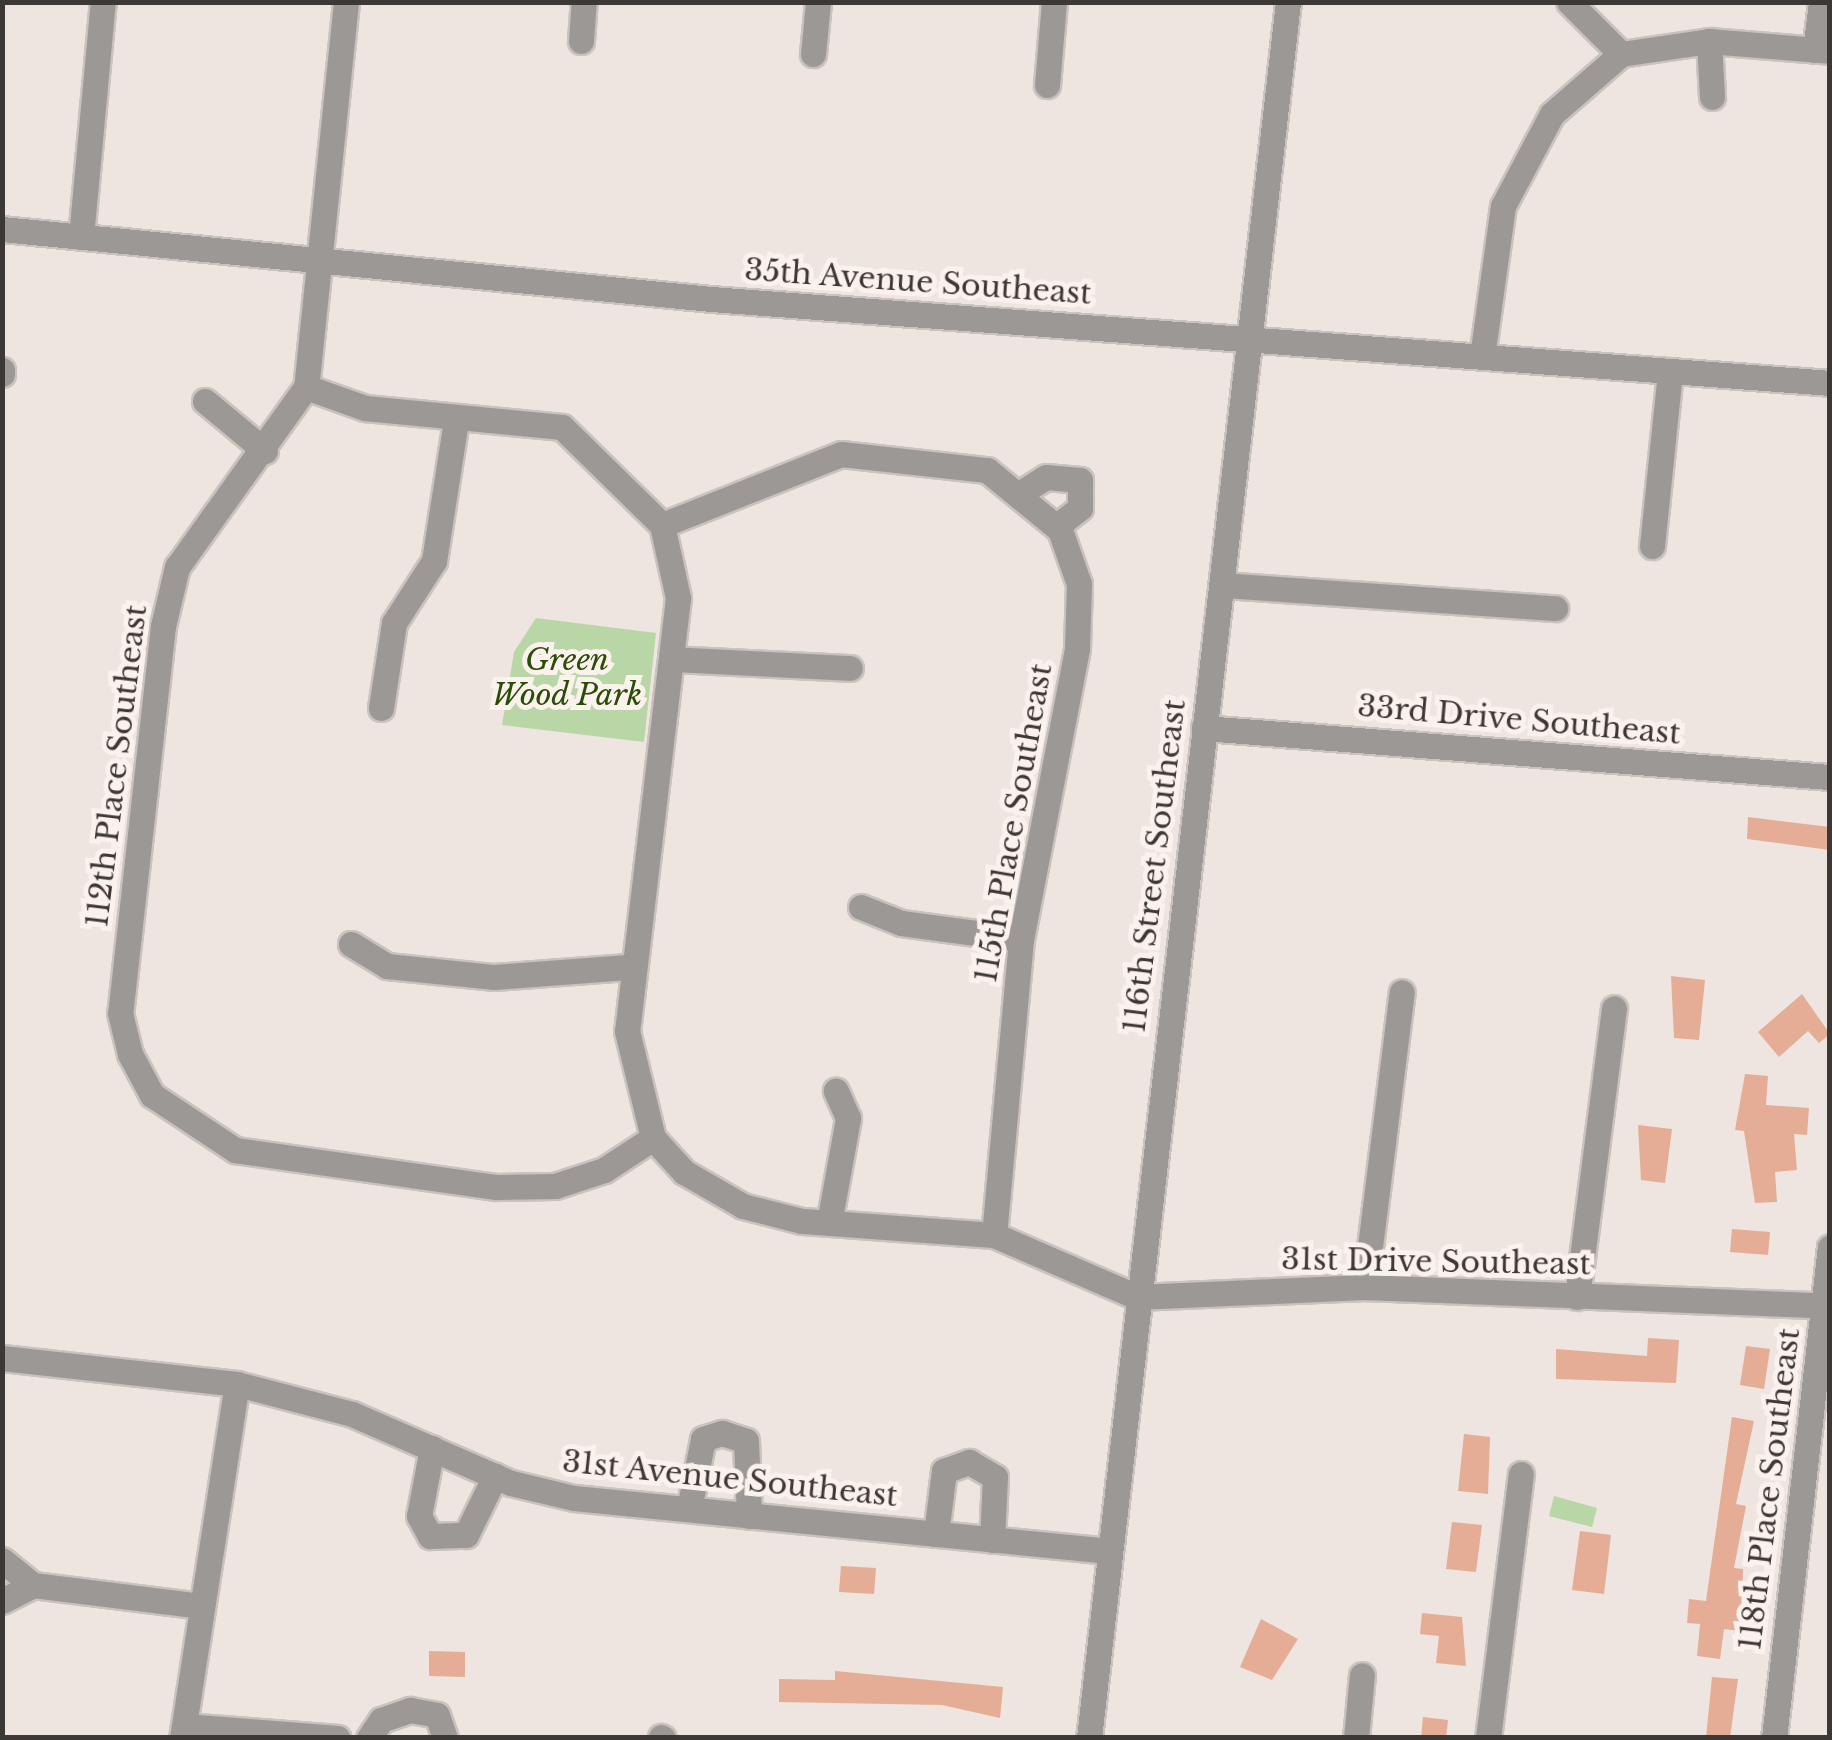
<!DOCTYPE html>
<html>
<head>
<meta charset="utf-8">
<style>
  body { margin:0 }
  #map { position:relative; width:1832px; height:1740px; overflow:hidden; background:#eee4e0; font-family:"Libre Baskerville",serif }
  div>[style] { position:absolute }
  [style*='--x'] { left:calc(var(--x)*1px); top:calc(var(--y)*1px); width:calc(var(--w)*1px); rotate:calc(var(--a)*1deg) }
  .green>* { inset:0; background:#b9d6a7 }
  .building>* { inset:0; background:#e5ad96 }
  .roads { filter:drop-shadow(2px 0 #cac2be) drop-shadow(-2px 0 #cac2be) drop-shadow(0 2px #cac2be) drop-shadow(0 -2px #cac2be) }
  .minor>* { height:25px; margin:-12.5px; padding:0 12.5px; transform-origin:12.5px; border-radius:12.5px; background:#9b9895 }
  span { translate:-50% -50%; white-space:nowrap; text-align:center; line-height:1.15; -webkit-text-stroke:10px #fbf1ed; paint-order:stroke }
  .street-label { font-size:30px; color:#3c3836 }
  .park-label { font-size:30px; color:#294d06; font-style:italic }
  .frame { position:absolute; inset:0; border:5px solid #3c3836; pointer-events:none }
</style>
</head>
<body>
<div id="map">
  <div class="green">
    <i style="clip-path:polygon(536px 618px,656px 633px,644px 742px,502px 725px,514px 652px)"></i>
    <i style="clip-path:polygon(1554px 1496px,1597px 1508px,1592px 1527px,1549px 1516px)"></i>
  </div>
  <div class="building">
    <i style="clip-path:polygon(1748px 817px,1830px 827px,1830px 850px,1747px 839px)"></i>
    <i style="clip-path:polygon(1671px 976px,1705px 980px,1699px 1040px,1674px 1038px)"></i>
    <i style="clip-path:polygon(1802px 994px,1830px 1034px,1819px 1043px,1808px 1031px,1779px 1057px,1758px 1032px)"></i>
    <i style="clip-path:polygon(1745px 1074px,1768px 1076px,1766px 1105px,1809px 1108px,1807px 1135px,1794px 1134px,1797px 1170px,1775px 1172px,1777px 1202px,1755px 1203px,1744px 1131px,1735px 1130px)"></i>
    <i style="clip-path:polygon(1638px 1125px,1672px 1129px,1665px 1183px,1641px 1180px)"></i>
    <i style="clip-path:polygon(1732px 1229px,1770px 1232px,1768px 1255px,1730px 1252px)"></i>
    <i style="clip-path:polygon(1648px 1338px,1679px 1340px,1676px 1383px,1556px 1379px,1556px 1349px,1647px 1356px)"></i>
    <i style="clip-path:polygon(1746px 1346px,1770px 1349px,1764px 1389px,1740px 1385px)"></i>
    <i style="clip-path:polygon(1732px 1417px,1754px 1421px,1736px 1504px,1746px 1506px,1734px 1568px,1743px 1569px,1741px 1631px,1724px 1629px,1720px 1659px,1697px 1656px,1700px 1624px,1687px 1623px,1689px 1599px,1706px 1601px)"></i>
    <i style="clip-path:polygon(1464px 1434px,1490px 1437px,1488px 1494px,1458px 1491px)"></i>
    <i style="clip-path:polygon(1452px 1522px,1482px 1525px,1476px 1572px,1446px 1569px)"></i>
    <i style="clip-path:polygon(1580px 1531px,1611px 1535px,1604px 1594px,1572px 1590px)"></i>
    <i style="clip-path:polygon(841px 1566px,876px 1568px,874px 1594px,839px 1592px)"></i>
    <i style="clip-path:polygon(1422px 1613px,1462px 1617px,1466px 1666px,1436px 1663px,1439px 1636px,1420px 1634px)"></i>
    <i style="clip-path:polygon(1261px 1619px,1298px 1639px,1272px 1680px,1240px 1667px)"></i>
    <i style="clip-path:polygon(429px 1651px,465px 1652px,465px 1677px,429px 1676px)"></i>
    <i style="clip-path:polygon(835px 1671px,1003px 1687px,1000px 1718px,942px 1705px,779px 1702px,779px 1679px,835px 1680px)"></i>
    <i style="clip-path:polygon(1712px 1677px,1738px 1679px,1730px 1738px,1706px 1738px)"></i>
    <i style="clip-path:polygon(1423px 1717px,1448px 1720px,1446px 1738px,1421px 1738px)"></i>
  </div>
  <div class="roads">
    <div class="minor">
      <i style="--x:346;--y:2;--w:387;--a:95.9"></i>
      <i style="--x:306;--y:387;--w:221;--a:125.6"></i>
      <i style="--x:177;--y:567;--w:61;--a:103.3"></i>
      <i style="--x:163;--y:626;--w:389;--a:96.3"></i>
      <i style="--x:120;--y:1013;--w:42;--a:76.3"></i>
      <i style="--x:130;--y:1054;--w:47;--a:61.8"></i>
      <i style="--x:152;--y:1095;--w:100;--a:33.5"></i>
      <i style="--x:235;--y:1150;--w:264;--a:8.1"></i>
      <i style="--x:496;--y:1187;--w:59;--a:-1"></i>
      <i style="--x:555;--y:1186;--w:52;--a:-18.1"></i>
      <i style="--x:604;--y:1170;--w:59;--a:-33.1"></i>
      <i style="--x:1569;--y:2;--w:74;--a:45"></i>
      <i style="--x:581;--y:41;--w:39;--a:-86"></i>
      <i style="--x:1709;--y:41;--w:56;--a:86.9"></i>
      <i style="--x:1815;--y:50;--w:48;--a:-82.9"></i>
      <i style="--x:813;--y:54;--w:52;--a:-84.5"></i>
      <i style="--x:1047;--y:85;--w:83;--a:-85.2"></i>
      <i style="--x:2;--y:229;--w:712;--a:5.64"></i>
      <i style="--x:711;--y:299;--w:1122;--a:4.29"></i>
      <i style="--x:81;--y:237;--w:236;--a:-84.7"></i>
      <i style="--x:1482;--y:357;--w:152;--a:-82.1"></i>
      <i style="--x:1503;--y:206;--w:104;--a:-62"></i>
      <i style="--x:1552;--y:114;--w:91;--a:-41"></i>
      <i style="--x:1621;--y:54;--w:89;--a:-8.4"></i>
      <i style="--x:1709;--y:41;--w:121;--a:4.7"></i>
      <i style="--x:2;--y:370;--w:4;--a:90"></i>
      <i style="--x:306;--y:387;--w:63;--a:19.6"></i>
      <i style="--x:365;--y:408;--w:198;--a:5.5"></i>
      <i style="--x:562;--y:427;--w:140;--a:44.4"></i>
      <i style="--x:662;--y:525;--w:75;--a:77.6"></i>
      <i style="--x:678;--y:598;--w:436;--a:96.7"></i>
      <i style="--x:627;--y:1031;--w:110;--a:76.3"></i>
      <i style="--x:653;--y:1138;--w:46;--a:47.6"></i>
      <i style="--x:684;--y:1172;--w:68;--a:30"></i>
      <i style="--x:743;--y:1206;--w:61;--a:14.3"></i>
      <i style="--x:802;--y:1221;--w:193;--a:4.2"></i>
      <i style="--x:994;--y:1235;--w:156;--a:23.4"></i>
      <i style="--x:1137;--y:1297;--w:228;--a:-2.5"></i>
      <i style="--x:1365;--y:1287;--w:465;--a:2.3"></i>
      <i style="--x:205;--y:401;--w:78;--a:39.8"></i>
      <i style="--x:1022;--y:492;--w:28;--a:-32"></i>
      <i style="--x:1046;--y:477;--w:34;--a:5"></i>
      <i style="--x:1080;--y:480;--w:28;--a:90"></i>
      <i style="--x:1080;--y:508;--w:29;--a:142"></i>
      <i style="--x:662;--y:525;--w:193;--a:-21.6"></i>
      <i style="--x:841;--y:454;--w:147;--a:6.3"></i>
      <i style="--x:987;--y:470;--w:94;--a:39.4"></i>
      <i style="--x:1060;--y:530;--w:57;--a:70.6"></i>
      <i style="--x:1079;--y:584;--w:65;--a:91.8"></i>
      <i style="--x:1077;--y:649;--w:295;--a:100.9"></i>
      <i style="--x:1021;--y:939;--w:297;--a:95.2"></i>
      <i style="--x:1652;--y:546;--w:176;--a:-84.1"></i>
      <i style="--x:1223;--y:585;--w:333;--a:4"></i>
      <i style="--x:672;--y:659;--w:178;--a:2.9"></i>
      <i style="--x:381;--y:708;--w:86;--a:-81.3"></i>
      <i style="--x:394;--y:623;--w:74;--a:-57.2"></i>
      <i style="--x:434;--y:561;--w:143;--a:-81.1"></i>
      <i style="--x:1204;--y:728;--w:628;--a:4.48"></i>
      <i style="--x:861;--y:907;--w:43;--a:21.8"></i>
      <i style="--x:901;--y:923;--w:121;--a:7.6"></i>
      <i style="--x:351;--y:944;--w:42;--a:31.4"></i>
      <i style="--x:387;--y:966;--w:108;--a:5.9"></i>
      <i style="--x:494;--y:977;--w:134;--a:-4.3"></i>
      <i style="--x:829;--y:1223;--w:107;--a:-79.7"></i>
      <i style="--x:848;--y:1118;--w:30;--a:-114"></i>
      <i style="--x:1365;--y:1287;--w:297;--a:-82.9"></i>
      <i style="--x:1577;--y:1297;--w:291;--a:-82.7"></i>
      <i style="--x:2;--y:1358;--w:236;--a:6.3"></i>
      <i style="--x:237;--y:1384;--w:119;--a:14.6"></i>
      <i style="--x:352;--y:1414;--w:173;--a:23.5"></i>
      <i style="--x:511;--y:1483;--w:65;--a:13.4"></i>
      <i style="--x:574;--y:1498;--w:538;--a:5.66"></i>
      <i style="--x:432;--y:1448;--w:69;--a:100.8"></i>
      <i style="--x:419;--y:1516;--w:23;--a:61"></i>
      <i style="--x:430;--y:1536;--w:36;--a:-2"></i>
      <i style="--x:466;--y:1535;--w:66;--a:-63.8"></i>
      <i style="--x:689;--y:1509;--w:71;--a:-78.7"></i>
      <i style="--x:703;--y:1439;--w:20;--a:-18"></i>
      <i style="--x:722;--y:1433;--w:25;--a:18"></i>
      <i style="--x:746;--y:1441;--w:75;--a:87.7"></i>
      <i style="--x:936;--y:1534;--w:64;--a:-82.8"></i>
      <i style="--x:944;--y:1471;--w:27;--a:-20"></i>
      <i style="--x:969;--y:1462;--w:30;--a:30"></i>
      <i style="--x:995;--y:1477;--w:63;--a:92.7"></i>
      <i style="--x:2;--y:1560;--w:40;--a:39"></i>
      <i style="--x:33;--y:1585;--w:169;--a:7.1"></i>
      <i style="--x:2;--y:1601;--w:35;--a:-27"></i>
      <i style="--x:185;--y:1726;--w:153;--a:4.5"></i>
      <i style="--x:661;--y:1737;--w:2;--a:27"></i>
      <i style="--x:182;--y:1738;--w:358;--a:-81.2"></i>
      <i style="--x:369;--y:1738;--w:22;--a:-56"></i>
      <i style="--x:381;--y:1720;--w:31;--a:-19"></i>
      <i style="--x:410;--y:1710;--w:27;--a:10"></i>
      <i style="--x:437;--y:1715;--w:24;--a:71"></i>
      <i style="--x:1089;--y:1738;--w:1747;--a:-83.46"></i>
      <i style="--x:1356;--y:1738;--w:63;--a:-84.6"></i>
      <i style="--x:1488;--y:1738;--w:266;--a:-82.9"></i>
      <i style="--x:1774;--y:1738;--w:494;--a:-83.5"></i>
    </div>
  </div>
  <div class="street-label">
    <span style="left:918px;top:282px;rotate:4deg">35th Avenue Southeast</span>
    <span style="left:1519px;top:720px;rotate:5deg">33rd Drive Southeast</span>
    <span style="left:117px;top:766px;rotate:-83deg">112th Place Southeast</span>
    <span style="left:1014px;top:823px;rotate:-80deg">115th Place Southeast</span>
    <span style="left:1155px;top:866px;rotate:-83deg">116th Street Southeast</span>
    <span style="left:1436px;top:1262px;rotate:1deg">31st Drive Southeast</span>
    <span style="left:730px;top:1479px;rotate:6deg">31st Avenue Southeast</span>
    <span style="left:1770px;top:1489px;rotate:-83deg">118th Place Southeast</span>
  </div>
  <div class="park-label">
    <span style="left:567px;top:677px">Green<br>Wood Park</span>
  </div>
  <div class="frame"></div>
</div>
</body>
</html>
